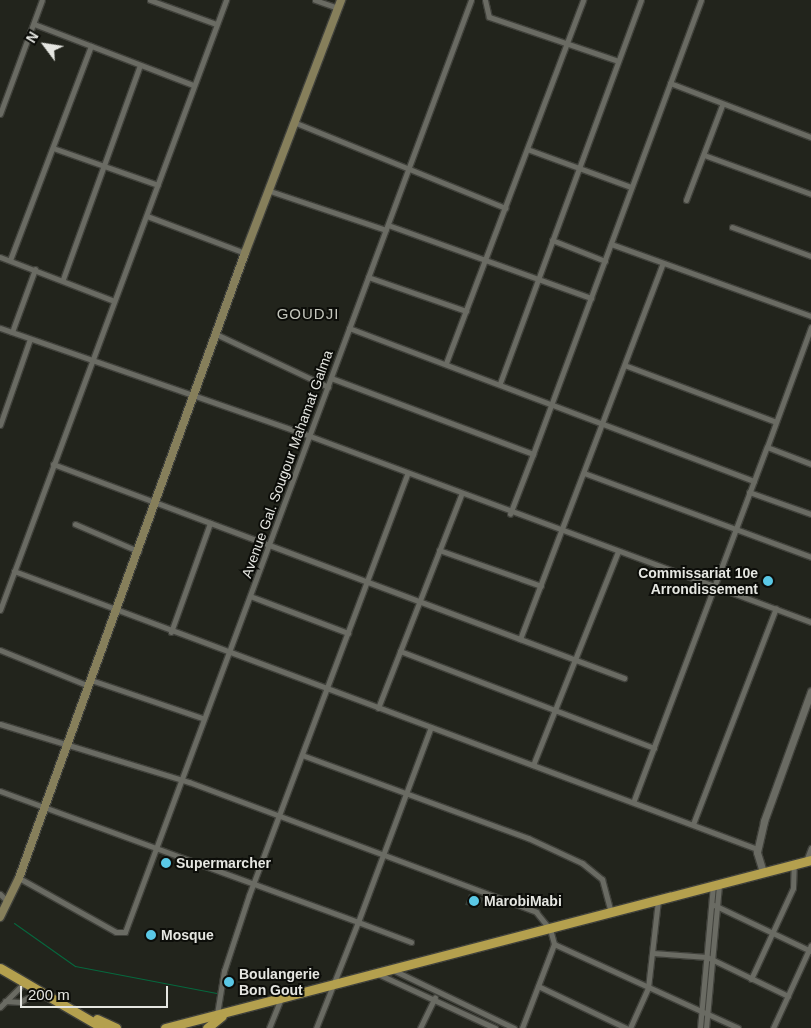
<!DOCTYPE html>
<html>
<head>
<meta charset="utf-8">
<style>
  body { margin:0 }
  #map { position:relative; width:811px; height:1028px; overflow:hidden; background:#22241c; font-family:Arial,sans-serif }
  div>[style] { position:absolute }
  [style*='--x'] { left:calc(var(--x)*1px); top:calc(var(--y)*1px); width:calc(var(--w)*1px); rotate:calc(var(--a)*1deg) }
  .stream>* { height:1px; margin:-0.5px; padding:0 0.5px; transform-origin:0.5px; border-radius:0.5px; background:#06683e }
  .building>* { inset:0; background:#393e37 }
  .roads { filter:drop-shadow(1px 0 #40413b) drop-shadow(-1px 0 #40413b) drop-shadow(0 1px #40413b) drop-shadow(0 -1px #40413b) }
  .minor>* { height:5px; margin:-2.5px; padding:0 2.5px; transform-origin:2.5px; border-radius:2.5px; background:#6a6b63 }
  .tertiary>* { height:7px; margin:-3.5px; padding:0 3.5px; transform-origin:3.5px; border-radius:3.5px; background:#6a6b63 }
  .secondary>* { height:8px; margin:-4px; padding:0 4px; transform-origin:4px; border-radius:4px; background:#867f5b }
  .trunk>* { height:9px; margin:-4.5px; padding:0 4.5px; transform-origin:4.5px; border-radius:4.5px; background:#b4a04e }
  .dots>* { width:14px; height:14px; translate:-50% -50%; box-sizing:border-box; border:2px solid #0c0d09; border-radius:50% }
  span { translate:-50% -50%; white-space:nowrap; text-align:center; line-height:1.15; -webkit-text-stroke:4px #0c0d09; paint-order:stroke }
  .street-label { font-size:14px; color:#e5e6e1 }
  .poi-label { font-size:14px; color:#e5e6e1; font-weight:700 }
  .right { translate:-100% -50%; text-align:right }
  .left { translate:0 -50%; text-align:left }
  .neighbourhood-label { font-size:15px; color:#c5c7bd; letter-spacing:1px }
  .north { position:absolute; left:20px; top:20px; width:50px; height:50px; -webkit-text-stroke:4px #0c0d09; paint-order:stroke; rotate:301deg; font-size:14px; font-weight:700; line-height:20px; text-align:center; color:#e5e6e1 }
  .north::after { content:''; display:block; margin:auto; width:18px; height:22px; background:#e5e6e1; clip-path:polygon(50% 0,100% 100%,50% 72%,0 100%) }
  .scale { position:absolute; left:20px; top:986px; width:148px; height:22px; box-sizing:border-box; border:2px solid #e5e6e1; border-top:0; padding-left:6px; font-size:15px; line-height:18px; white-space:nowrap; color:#e5e6e1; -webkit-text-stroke:4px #0c0d09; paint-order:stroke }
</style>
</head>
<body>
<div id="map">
  <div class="stream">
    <i style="--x:14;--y:923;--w:75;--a:35.2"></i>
    <i style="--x:75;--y:966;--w:144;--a:10.8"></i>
  </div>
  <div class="building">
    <i style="clip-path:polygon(469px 894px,484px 898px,479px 907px,465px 905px)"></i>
  </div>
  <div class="roads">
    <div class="minor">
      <i style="--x:150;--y:0;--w:70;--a:20"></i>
      <i style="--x:315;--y:0;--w:24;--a:19"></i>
      <i style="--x:485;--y:0;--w:17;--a:77"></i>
      <i style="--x:489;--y:17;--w:136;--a:18.8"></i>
      <i style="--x:34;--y:24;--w:170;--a:21"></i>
      <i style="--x:670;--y:83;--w:151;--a:21"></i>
      <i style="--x:0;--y:114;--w:121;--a:-69.8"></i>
      <i style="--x:296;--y:123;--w:226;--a:22.1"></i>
      <i style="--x:53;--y:148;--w:111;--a:19.4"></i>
      <i style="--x:527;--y:149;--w:111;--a:20.1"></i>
      <i style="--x:704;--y:155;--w:114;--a:20"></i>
      <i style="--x:270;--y:191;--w:122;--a:18.6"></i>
      <i style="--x:686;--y:200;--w:102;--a:-69.2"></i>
      <i style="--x:147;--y:216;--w:105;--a:20.7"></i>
      <i style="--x:388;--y:225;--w:216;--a:19.8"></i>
      <i style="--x:732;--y:227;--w:84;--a:20.2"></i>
      <i style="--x:552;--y:240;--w:57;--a:21.6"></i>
      <i style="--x:611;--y:244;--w:213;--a:19.8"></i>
      <i style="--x:0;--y:257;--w:122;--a:21.1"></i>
      <i style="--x:10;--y:260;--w:229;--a:-69.3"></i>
      <i style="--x:368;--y:277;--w:104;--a:19.1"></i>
      <i style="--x:63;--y:279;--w:227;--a:-70.2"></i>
      <i style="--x:811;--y:327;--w:128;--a:110.1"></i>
      <i style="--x:767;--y:447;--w:47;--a:21.1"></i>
      <i style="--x:0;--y:328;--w:328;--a:19.2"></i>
      <i style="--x:310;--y:436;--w:534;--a:20.37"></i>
      <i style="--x:349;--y:328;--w:433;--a:20.7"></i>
      <i style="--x:12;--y:332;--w:67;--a:-69.9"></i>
      <i style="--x:216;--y:334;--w:124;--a:25.3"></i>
      <i style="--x:446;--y:363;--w:388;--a:-69.3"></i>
      <i style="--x:627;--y:366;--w:159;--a:20.6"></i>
      <i style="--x:331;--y:378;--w:216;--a:20.6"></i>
      <i style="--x:533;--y:454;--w:64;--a:111"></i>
      <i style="--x:500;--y:383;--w:408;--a:-69.8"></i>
      <i style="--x:0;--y:425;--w:91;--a:-70.8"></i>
      <i style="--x:533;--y:454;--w:484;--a:-69.7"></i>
      <i style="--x:53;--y:464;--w:610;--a:20.55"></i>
      <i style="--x:584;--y:473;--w:242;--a:20.3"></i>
      <i style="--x:749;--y:492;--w:66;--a:19.5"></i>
      <i style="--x:75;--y:524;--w:69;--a:23.2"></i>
      <i style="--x:439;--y:550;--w:108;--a:19.4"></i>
      <i style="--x:14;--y:571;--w:793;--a:20.51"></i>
      <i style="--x:250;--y:596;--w:105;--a:20.7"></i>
      <i style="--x:0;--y:610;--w:651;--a:-69.67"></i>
      <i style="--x:171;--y:632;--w:116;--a:-70.3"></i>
      <i style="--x:520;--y:639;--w:402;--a:-69.2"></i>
      <i style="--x:0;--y:650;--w:96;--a:22"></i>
      <i style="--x:400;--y:651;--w:272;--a:20.9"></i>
      <i style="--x:91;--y:680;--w:117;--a:18.9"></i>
      <i style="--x:378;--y:708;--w:229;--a:-68.7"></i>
      <i style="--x:0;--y:724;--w:198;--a:17.1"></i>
      <i style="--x:189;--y:782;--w:371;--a:20.5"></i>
      <i style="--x:536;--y:912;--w:22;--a:51"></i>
      <i style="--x:550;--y:929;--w:16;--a:75"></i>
      <i style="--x:554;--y:944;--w:90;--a:110.9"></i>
      <i style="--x:302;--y:755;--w:241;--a:20.2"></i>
      <i style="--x:528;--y:838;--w:60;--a:24.8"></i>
      <i style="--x:582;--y:863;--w:26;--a:39"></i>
      <i style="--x:602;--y:879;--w:35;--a:75"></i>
      <i style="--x:533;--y:765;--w:230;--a:-68.3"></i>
      <i style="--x:0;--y:791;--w:381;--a:20.1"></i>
      <i style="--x:358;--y:922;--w:114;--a:111.6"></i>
      <i style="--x:634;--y:800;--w:377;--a:-69.4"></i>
      <i style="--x:693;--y:824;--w:231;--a:-69"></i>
      <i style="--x:806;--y:861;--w:14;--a:-69"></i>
      <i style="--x:19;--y:878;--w:111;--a:29.1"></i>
      <i style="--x:116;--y:932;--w:9;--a:0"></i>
      <i style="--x:125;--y:932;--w:994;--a:-69.63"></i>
      <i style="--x:0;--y:894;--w:10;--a:45"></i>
      <i style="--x:714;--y:905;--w:107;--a:25.4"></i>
      <i style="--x:411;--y:942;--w:57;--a:-159.3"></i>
      <i style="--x:358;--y:922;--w:208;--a:-69.5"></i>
      <i style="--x:554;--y:944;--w:202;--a:24.5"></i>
      <i style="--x:653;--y:953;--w:54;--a:4.2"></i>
      <i style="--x:707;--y:957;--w:90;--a:25.7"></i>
      <i style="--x:393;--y:970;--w:134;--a:25.6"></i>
      <i style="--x:378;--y:974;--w:129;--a:24.8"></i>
      <i style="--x:751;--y:979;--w:100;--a:-65.2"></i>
      <i style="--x:793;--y:888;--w:24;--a:-88"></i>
      <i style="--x:538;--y:986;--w:98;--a:25.5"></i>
      <i style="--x:5;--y:1001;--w:15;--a:4"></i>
      <i style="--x:20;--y:1002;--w:23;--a:-29"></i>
      <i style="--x:0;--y:1007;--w:34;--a:-45"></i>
      <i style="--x:217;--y:1014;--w:44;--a:-80.8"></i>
      <i style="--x:224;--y:971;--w:80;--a:-71.8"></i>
      <i style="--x:249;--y:895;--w:449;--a:-69.4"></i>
      <i style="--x:269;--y:1028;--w:31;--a:-68"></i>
      <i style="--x:420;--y:1028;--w:34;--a:-64"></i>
      <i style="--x:630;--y:1028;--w:44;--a:-65.8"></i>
      <i style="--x:648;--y:988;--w:89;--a:-83.5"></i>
      <i style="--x:700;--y:1028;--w:143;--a:-84.8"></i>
      <i style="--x:706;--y:1028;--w:145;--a:-84.8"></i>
      <i style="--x:773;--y:1028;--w:91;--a:-65.4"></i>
    </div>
    <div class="tertiary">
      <i style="--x:763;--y:872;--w:21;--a:-107"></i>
      <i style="--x:757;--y:852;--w:32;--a:-77"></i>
      <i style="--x:764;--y:821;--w:138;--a:-70.1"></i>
    </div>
    <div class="secondary">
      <i style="--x:0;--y:917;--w:43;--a:-64"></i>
      <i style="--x:19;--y:878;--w:665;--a:-70.12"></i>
      <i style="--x:245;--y:253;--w:271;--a:-69.2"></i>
    </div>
    <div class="trunk">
      <i style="--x:0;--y:968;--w:119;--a:30.2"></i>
      <i style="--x:97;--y:1019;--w:21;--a:25"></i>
      <i style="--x:165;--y:1028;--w:667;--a:-14.58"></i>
      <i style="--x:207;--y:1028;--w:19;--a:-39"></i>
    </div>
  </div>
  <div class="dots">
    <i style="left:768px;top:581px;background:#5ac8e6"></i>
    <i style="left:166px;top:863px;background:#5ac8e6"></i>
    <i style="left:474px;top:901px;background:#5ac8e6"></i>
    <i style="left:151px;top:935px;background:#5ac8e6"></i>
    <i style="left:229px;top:982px;background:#5ac8e6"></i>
  </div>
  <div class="street-label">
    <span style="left:287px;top:464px;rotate:-70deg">Avenue Gal. Sougour Mahamat Galma</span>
  </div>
  <div class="poi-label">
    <span class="right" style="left:758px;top:581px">Commissariat 10e<br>Arrondissement</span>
    <span class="left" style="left:176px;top:863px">Supermarcher</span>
    <span class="left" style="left:484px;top:901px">MarobiMabi</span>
    <span class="left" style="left:161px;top:935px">Mosque</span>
    <span class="left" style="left:239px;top:982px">Boulangerie<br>Bon Gout</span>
  </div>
  <div class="neighbourhood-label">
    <span style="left:308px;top:314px">GOUDJI</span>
  </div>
  <div class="north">N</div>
  <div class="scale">200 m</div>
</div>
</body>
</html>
